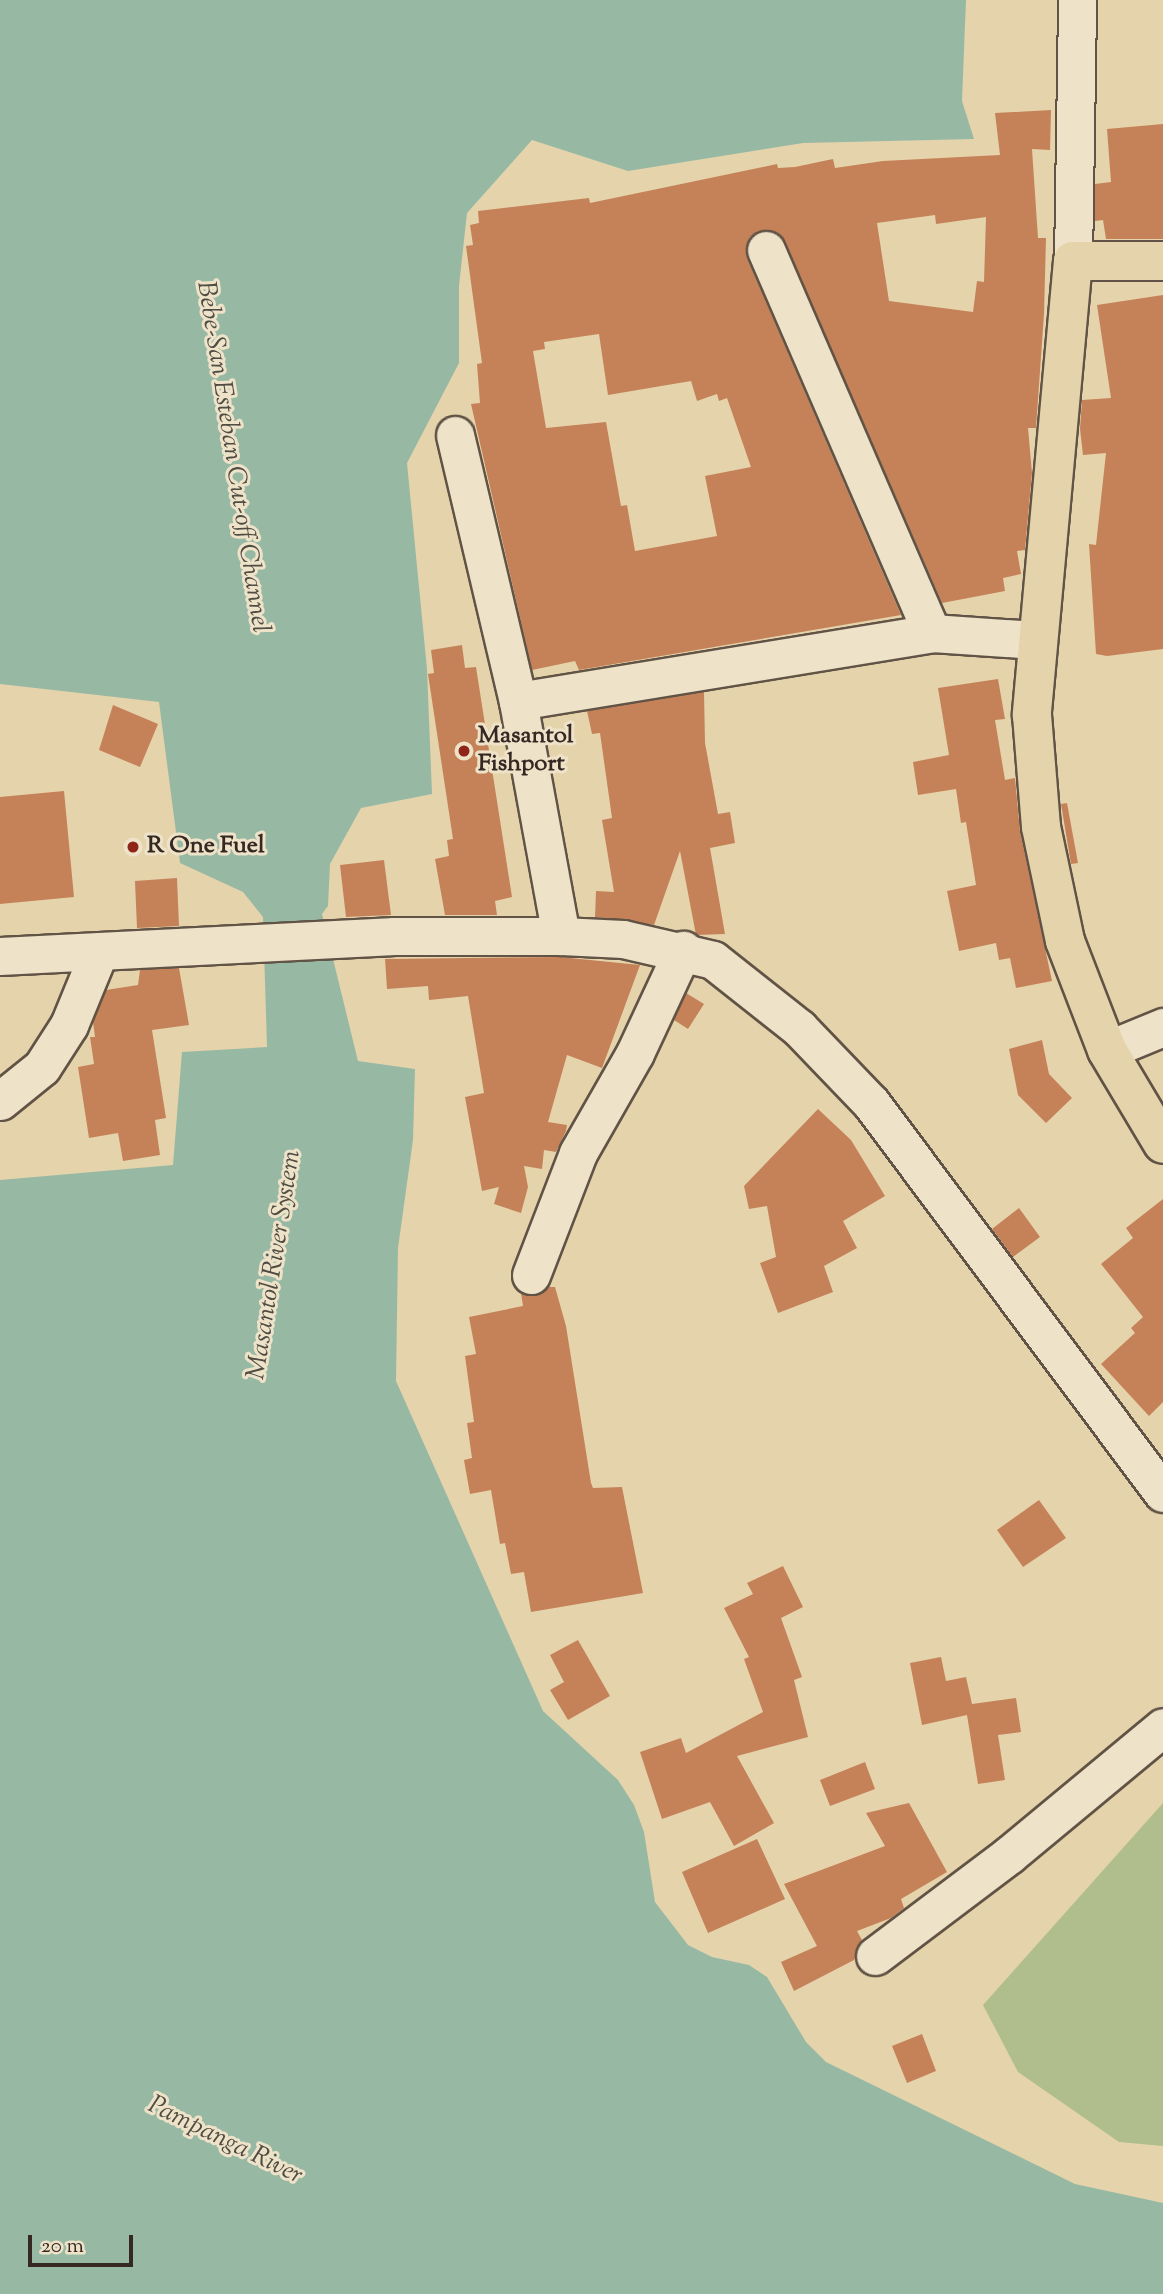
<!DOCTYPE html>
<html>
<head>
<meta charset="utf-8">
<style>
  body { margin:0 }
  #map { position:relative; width:1163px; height:2294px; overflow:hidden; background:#e5d3ab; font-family:"Sorts Mill Goudy",serif }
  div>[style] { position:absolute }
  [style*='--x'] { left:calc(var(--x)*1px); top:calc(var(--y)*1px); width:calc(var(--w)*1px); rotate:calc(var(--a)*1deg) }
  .green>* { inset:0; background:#b0be8d }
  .water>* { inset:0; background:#97b9a4 }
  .building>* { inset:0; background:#c58259 }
  .roads { filter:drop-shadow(2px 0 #615345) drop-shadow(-2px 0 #615345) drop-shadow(0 2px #615345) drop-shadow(0 -2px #615345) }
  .minor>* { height:37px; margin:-18.5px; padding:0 18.5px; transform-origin:18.5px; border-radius:18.5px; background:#eee2c8 }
  .major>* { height:38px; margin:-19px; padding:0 19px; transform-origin:19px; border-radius:19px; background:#e5d3ab }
  .dots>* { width:19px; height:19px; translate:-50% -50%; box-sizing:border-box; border:4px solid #eee2c8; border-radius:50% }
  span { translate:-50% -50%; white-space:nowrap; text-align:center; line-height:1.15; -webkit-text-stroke:6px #eee2c8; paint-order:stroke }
  .poi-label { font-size:24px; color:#352823; font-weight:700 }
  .left { translate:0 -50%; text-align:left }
  .water-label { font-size:26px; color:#4e4c43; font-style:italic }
  .scale { position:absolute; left:28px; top:2235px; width:105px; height:32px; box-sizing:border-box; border:4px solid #352823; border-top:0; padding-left:9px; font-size:21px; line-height:24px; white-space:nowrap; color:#352823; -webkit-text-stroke:5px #eee2c8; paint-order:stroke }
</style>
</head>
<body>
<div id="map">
  <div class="green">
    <i style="clip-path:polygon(1163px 1803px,1163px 2146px,1119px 2142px,1018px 2072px,983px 2005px)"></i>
  </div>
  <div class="water">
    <i style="clip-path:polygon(0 0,966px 0,962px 101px,974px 139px,803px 143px,628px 171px,532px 140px,467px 213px,459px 286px,459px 363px,407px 463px,427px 669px,432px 794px,361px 808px,330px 864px,328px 906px,322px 914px,358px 1061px,415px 1069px,413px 1140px,398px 1248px,396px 1381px,543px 1711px,618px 1780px,634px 1805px,644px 1832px,655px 1902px,688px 1945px,712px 1957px,749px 1965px,767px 1977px,806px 2042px,826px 2062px,1075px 2184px,1163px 2203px,1163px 2294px,0 2294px,0 1180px,173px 1165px,182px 1052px,267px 1047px,263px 917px,243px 892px,180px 863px,159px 702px,0 684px)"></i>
  </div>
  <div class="building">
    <i style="clip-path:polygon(evenodd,1051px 110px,1050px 150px,1032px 149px,1038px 238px,1046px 238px,1044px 314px,1036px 428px,1028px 428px,1032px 473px,1025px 550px,1017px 551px,1021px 574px,1003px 578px,1005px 591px,942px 603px,785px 242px,778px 233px,758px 231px,749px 238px,747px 258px,901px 615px,579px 670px,575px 661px,532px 670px,471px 404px,480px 403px,477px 364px,482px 363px,466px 246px,473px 245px,470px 225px,479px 223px,478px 211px,589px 198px,590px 203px,777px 164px,778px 168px,795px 167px,833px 159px,835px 168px,883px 161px,1000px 155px,995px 113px,1051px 110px,935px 215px,936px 224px,986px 217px,984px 282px,977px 281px,973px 312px,889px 301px,877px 223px,935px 215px,1051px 110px,599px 334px,608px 395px,691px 381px,697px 401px,717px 394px,719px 401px,727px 398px,751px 467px,705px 476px,717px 536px,635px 551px,627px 505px,621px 506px,606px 422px,546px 428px,533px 351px,545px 349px,544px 342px,599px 334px)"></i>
    <i style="clip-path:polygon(1163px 124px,1163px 239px,1106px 239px,1103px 220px,1095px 221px,1095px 184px,1111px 182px,1107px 129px)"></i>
    <i style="clip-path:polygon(1163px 295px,1163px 649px,1107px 656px,1096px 654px,1089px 544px,1096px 545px,1106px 453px,1083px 455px,1080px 429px,1082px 400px,1111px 398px,1097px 305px)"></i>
    <i style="clip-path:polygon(462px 645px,465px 668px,476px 667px,512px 897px,495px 901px,497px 915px,445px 915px,435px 859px,449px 856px,447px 840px,453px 839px,428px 674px,434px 673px,431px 650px)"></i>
    <i style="clip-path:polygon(998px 679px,1005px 719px,995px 720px,1005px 780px,1015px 778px,1020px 831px,1052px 981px,1016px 988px,1010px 958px,999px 960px,996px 943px,959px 951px,947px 891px,976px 885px,966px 822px,961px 823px,956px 789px,918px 795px,913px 762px,949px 755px,938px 688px)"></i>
    <i style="clip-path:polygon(704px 692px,705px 743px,718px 814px,730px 812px,735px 843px,710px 848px,725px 934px,696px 935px,680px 851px,654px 925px,595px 917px,596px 891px,614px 892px,602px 820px,612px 818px,600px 733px,592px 734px,587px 711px)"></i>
    <i style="clip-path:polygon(113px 705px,158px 724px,140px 767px,99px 750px)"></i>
    <i style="clip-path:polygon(64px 791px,74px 897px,0 904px,0 797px)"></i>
    <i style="clip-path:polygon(1067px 803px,1078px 863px,1071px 864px,1061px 804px)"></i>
    <i style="clip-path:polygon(384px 860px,391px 915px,346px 917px,340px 865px)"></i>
    <i style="clip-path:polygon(177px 878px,179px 926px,137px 928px,135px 881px)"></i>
    <i style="clip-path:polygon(560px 957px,640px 965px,602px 1068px,567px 1055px,548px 1122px,567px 1125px,566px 1131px,556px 1152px,544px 1150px,542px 1169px,524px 1166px,528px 1187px,521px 1213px,494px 1204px,499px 1187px,482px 1191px,465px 1097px,484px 1093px,468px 996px,429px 1000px,428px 986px,387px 989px,385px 959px)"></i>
    <i style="clip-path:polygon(179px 968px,189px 1025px,152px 1030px,166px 1118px,155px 1120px,160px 1155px,123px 1161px,118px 1133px,89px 1138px,78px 1067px,94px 1064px,90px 1037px,95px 1037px,93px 1022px,106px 990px,138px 985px,140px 970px)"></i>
    <i style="clip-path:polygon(686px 993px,704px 1004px,688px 1029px,674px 1020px)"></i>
    <i style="clip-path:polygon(1042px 1040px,1049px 1074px,1072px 1098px,1046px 1123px,1018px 1095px,1009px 1049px)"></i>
    <i style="clip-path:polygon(818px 1109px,851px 1140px,885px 1196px,843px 1221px,857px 1248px,824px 1266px,833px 1292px,778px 1313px,760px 1263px,776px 1257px,767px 1206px,749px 1209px,744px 1186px)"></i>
    <i style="clip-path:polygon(1163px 1199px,1163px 1402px,1149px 1416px,1101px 1364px,1135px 1333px,1131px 1328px,1143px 1317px,1101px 1264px,1133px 1238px,1126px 1228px)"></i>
    <i style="clip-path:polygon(1019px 1208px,1040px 1237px,1013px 1257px,992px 1229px)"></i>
    <i style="clip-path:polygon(547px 1287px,555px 1287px,566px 1326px,591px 1483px,593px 1488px,622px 1487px,643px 1593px,531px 1612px,524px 1572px,511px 1574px,505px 1543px,500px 1544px,491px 1490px,470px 1494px,464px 1460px,472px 1458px,467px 1423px,474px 1422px,465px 1356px,476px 1354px,469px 1317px,523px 1306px,521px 1293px,535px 1296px)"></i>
    <i style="clip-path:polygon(1039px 1500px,1066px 1538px,1023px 1567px,997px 1530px)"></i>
    <i style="clip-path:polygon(783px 1566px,803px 1607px,781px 1618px,802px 1677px,794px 1680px,808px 1737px,737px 1756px,774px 1823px,734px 1846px,710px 1802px,662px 1819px,640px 1752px,681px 1738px,686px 1753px,763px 1712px,744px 1659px,749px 1657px,724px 1608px,753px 1594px,747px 1583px)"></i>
    <i style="clip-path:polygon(578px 1640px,610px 1696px,568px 1720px,550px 1690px,564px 1682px,550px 1655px)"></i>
    <i style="clip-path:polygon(941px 1657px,946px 1681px,966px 1677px,972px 1704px,1016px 1698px,1021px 1732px,998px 1735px,1005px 1780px,978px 1784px,967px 1715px,922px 1725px,910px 1663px)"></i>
    <i style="clip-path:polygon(865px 1762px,875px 1789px,830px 1806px,820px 1780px)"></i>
    <i style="clip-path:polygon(909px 1803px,947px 1872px,901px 1899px,904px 1908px,891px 1918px,857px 1931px,862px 1940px,854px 1960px,794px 1991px,781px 1962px,817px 1946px,784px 1884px,885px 1846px,866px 1813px)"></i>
    <i style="clip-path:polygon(757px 1839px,785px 1899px,708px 1933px,682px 1872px)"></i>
    <i style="clip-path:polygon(922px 2034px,936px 2071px,907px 2083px,892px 2046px)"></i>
  </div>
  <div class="roads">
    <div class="minor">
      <i style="--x:766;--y:250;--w:417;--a:66.6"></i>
      <i style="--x:1073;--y:261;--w:261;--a:-89.1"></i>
      <i style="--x:455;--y:435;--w:273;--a:76.7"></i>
      <i style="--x:561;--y:936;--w:239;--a:-100.4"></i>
      <i style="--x:518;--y:701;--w:420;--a:-9.3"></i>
      <i style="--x:932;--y:633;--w:104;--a:3.9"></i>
      <i style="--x:0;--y:956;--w:395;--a:-2.9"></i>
      <i style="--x:394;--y:936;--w:167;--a:0"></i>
      <i style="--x:561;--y:936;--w:62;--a:2.8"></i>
      <i style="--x:623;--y:939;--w:92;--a:13.1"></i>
      <i style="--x:713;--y:960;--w:110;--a:38.3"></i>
      <i style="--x:799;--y:1028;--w:104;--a:46.2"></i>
      <i style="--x:871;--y:1103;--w:487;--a:53.2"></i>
      <i style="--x:1107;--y:1050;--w:61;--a:-22.3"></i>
      <i style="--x:0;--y:1101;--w:54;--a:-39"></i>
      <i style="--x:42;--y:1067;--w:50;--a:-57.3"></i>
      <i style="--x:69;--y:1025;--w:79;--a:-67.7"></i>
      <i style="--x:531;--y:1275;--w:131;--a:-68.9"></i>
      <i style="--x:578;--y:1153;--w:115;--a:-60.3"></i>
      <i style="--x:635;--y:1053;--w:114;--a:-65"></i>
      <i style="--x:875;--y:1956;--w:168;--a:-37"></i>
      <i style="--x:1009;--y:1855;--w:200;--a:-39.7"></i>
    </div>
    <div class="major">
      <i style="--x:1163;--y:261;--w:90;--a:180"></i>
      <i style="--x:1073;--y:261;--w:456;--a:95.2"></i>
      <i style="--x:1032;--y:715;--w:112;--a:85.4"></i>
      <i style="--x:1041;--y:827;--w:116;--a:78.1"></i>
      <i style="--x:1065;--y:941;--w:117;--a:68.9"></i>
      <i style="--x:1107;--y:1050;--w:109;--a:59.2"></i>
    </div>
  </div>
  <div class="dots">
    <i style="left:464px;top:751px;background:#8f2418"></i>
    <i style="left:133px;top:847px;background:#8f2418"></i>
  </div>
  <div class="poi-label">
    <span class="left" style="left:478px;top:751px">Masantol<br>Fishport</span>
    <span class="left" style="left:147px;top:847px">R One Fuel</span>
  </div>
  <div class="water-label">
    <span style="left:232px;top:457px;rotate:81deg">Bebe-San Esteban Cut-off Channel</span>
    <span style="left:275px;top:1265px;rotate:-81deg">Masantol River System</span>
    <span style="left:225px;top:2141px;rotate:26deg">Pampanga River</span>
  </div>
  <div class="scale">20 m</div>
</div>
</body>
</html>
